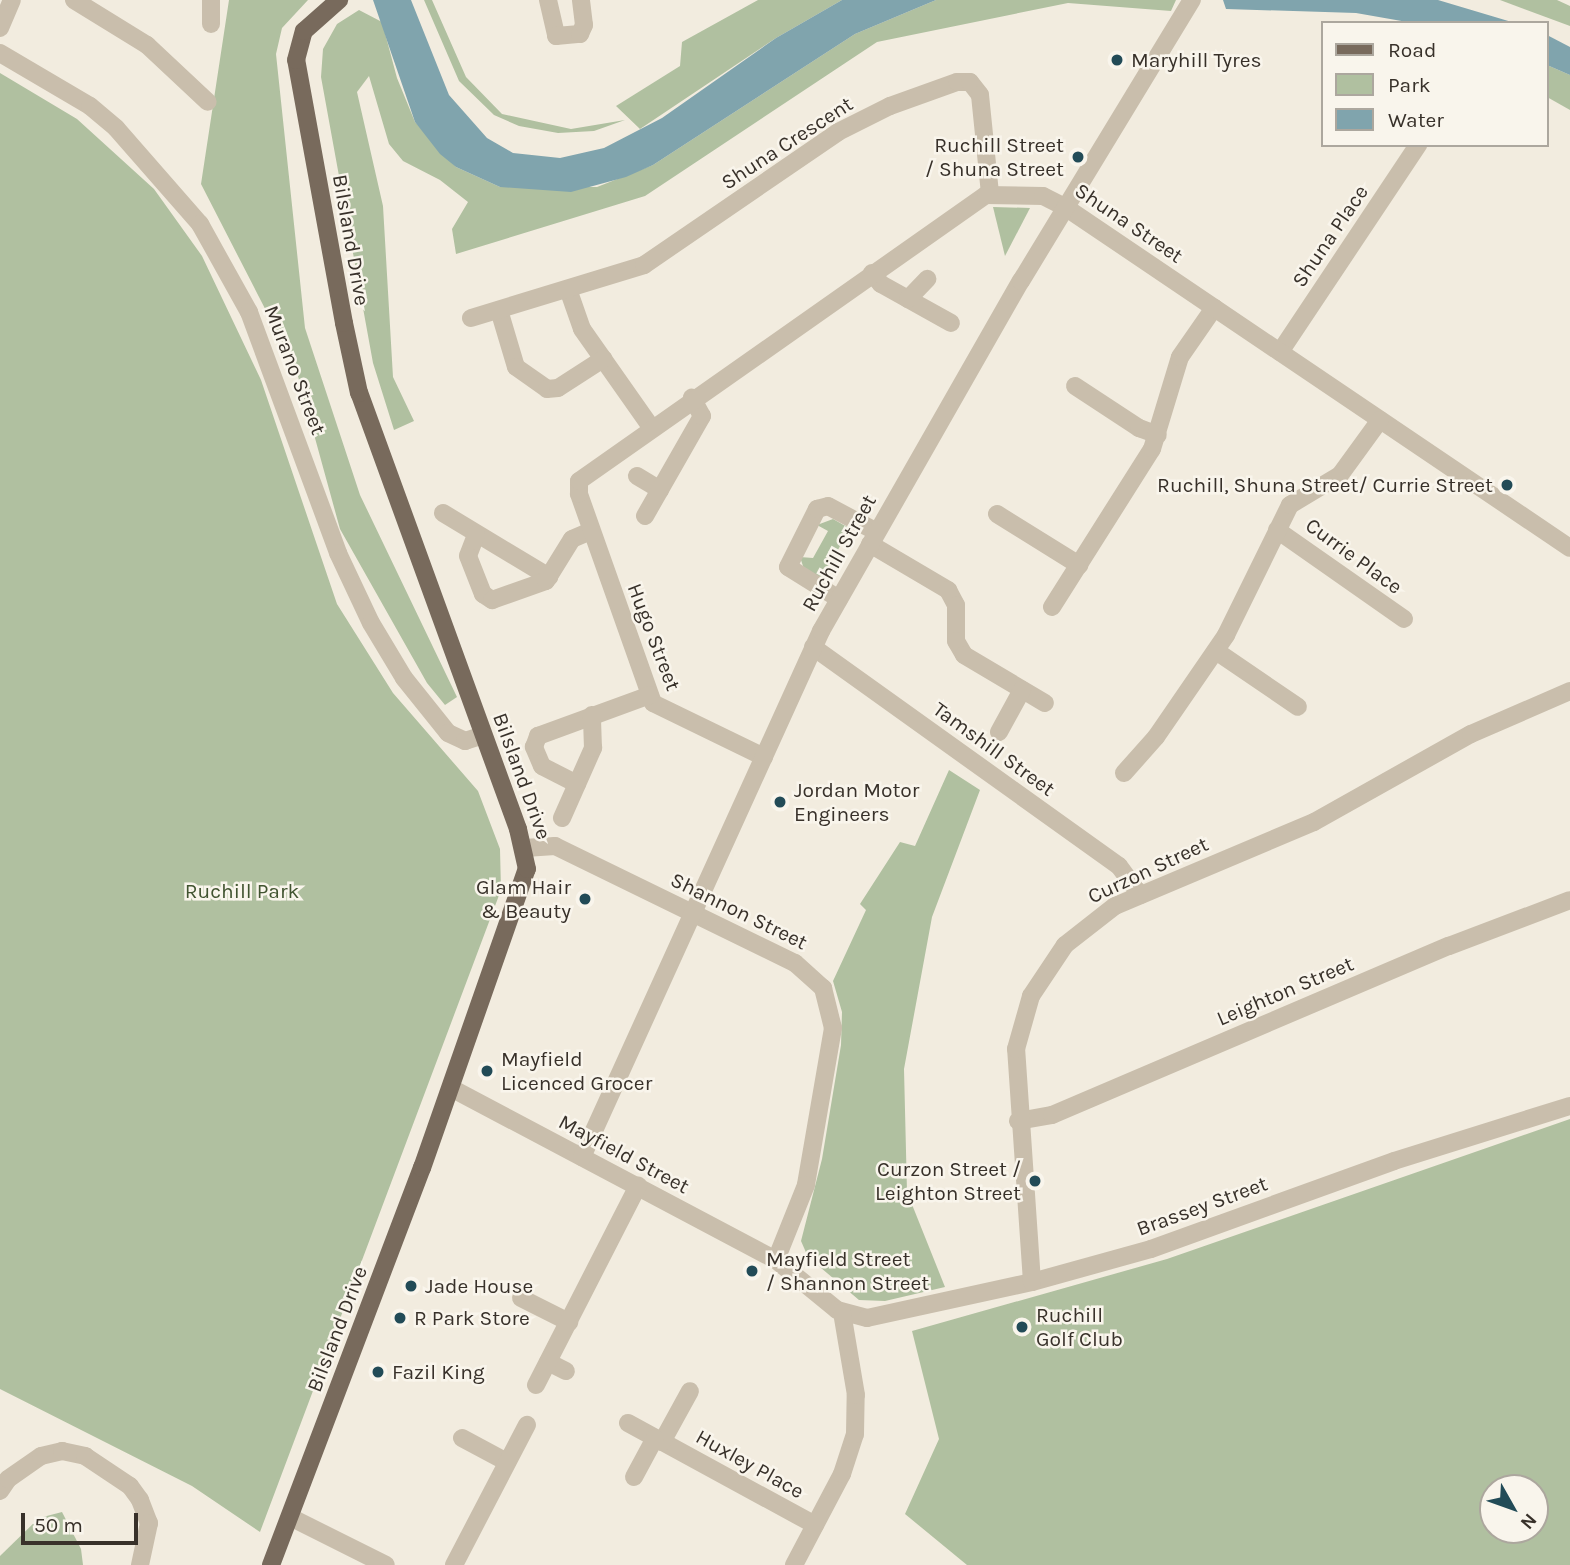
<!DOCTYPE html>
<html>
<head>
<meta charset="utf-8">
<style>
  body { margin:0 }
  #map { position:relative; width:1570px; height:1565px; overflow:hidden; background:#f2ecdf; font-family:Karla,sans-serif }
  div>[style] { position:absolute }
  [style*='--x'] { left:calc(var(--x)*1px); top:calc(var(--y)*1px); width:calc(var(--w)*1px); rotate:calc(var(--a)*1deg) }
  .green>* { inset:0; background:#b0c0a0 }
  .water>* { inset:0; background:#80a4ad }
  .minor>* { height:18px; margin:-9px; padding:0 9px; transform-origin:9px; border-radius:9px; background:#c9beac }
  .major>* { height:18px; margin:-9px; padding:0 9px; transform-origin:9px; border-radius:9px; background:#786a5c }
  .dots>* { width:19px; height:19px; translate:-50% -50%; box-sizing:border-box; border:4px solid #f9f5ec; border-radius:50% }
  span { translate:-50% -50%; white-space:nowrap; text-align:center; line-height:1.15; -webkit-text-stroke:5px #f9f5ec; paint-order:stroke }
  .poi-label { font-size:21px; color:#38312a }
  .left { translate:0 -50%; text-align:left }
  .right { translate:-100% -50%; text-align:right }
  .street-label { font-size:21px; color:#38312a }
  .park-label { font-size:21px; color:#415430 }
  .legend { position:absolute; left:1321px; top:21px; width:228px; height:126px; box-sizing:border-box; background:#f9f5ec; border:2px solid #aca79e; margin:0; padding:9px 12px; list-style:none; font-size:21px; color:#38312a }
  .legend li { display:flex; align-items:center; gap:14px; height:35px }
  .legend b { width:35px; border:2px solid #aca79e }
  .north { position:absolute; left:1479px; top:1474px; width:70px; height:70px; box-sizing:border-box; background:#f9f5ec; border:2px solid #aca79e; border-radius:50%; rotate:130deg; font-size:19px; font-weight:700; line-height:28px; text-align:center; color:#38312a }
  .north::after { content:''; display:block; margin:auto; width:24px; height:32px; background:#224b57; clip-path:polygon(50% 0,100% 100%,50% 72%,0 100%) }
  .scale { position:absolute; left:21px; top:1513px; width:117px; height:32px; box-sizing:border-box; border:4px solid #38312a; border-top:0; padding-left:9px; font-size:21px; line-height:24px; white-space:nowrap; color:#38312a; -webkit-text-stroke:5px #f9f5ec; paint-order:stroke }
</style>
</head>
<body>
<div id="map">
  <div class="green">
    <i style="clip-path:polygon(229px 0,308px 0,282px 28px,276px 54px,305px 328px,360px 495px,457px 697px,445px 705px,427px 683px,340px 529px,296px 369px,201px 184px)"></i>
    <i style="clip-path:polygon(424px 0,432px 0,466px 77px,502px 114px,571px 129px,625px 120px,594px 131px,558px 133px,519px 126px,494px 115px,459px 81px)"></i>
    <i style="clip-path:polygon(758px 0,842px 0,776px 38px,640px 129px,616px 106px,680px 66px,682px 42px)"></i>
    <i style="clip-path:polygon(936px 0,1176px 0,1171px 11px,1068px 3px,877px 42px,645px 196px,456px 254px,452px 229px,468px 202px,440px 180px,403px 161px,389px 144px,369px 76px,357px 92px,383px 206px,393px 377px,414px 421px,394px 430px,373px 363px,321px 77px,323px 49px,337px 24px,359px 10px,382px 22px,397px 78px,415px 122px,456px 167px,500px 187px,597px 187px,653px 165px,855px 34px)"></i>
    <i style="clip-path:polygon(1500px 0,1557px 0,1570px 6px,1570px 26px)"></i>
    <i style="clip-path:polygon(1547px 65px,1570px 75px,1570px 110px,1547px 97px)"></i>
    <i style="clip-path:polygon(0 73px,77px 119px,154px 189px,202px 256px,261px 380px,337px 604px,393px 693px,478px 791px,500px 849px,501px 890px,260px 1532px,192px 1486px,0 1389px)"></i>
    <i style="clip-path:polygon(993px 207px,1030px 208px,1005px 256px)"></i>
    <i style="clip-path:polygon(833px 519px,849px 528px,825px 576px,817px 577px,804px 569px,800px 557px,813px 558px,828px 531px,817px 525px)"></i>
    <i style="clip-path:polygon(949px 770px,980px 790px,932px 917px,904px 1069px,907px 1192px,945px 1287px,885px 1301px,859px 1300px,808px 1257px,801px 1241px,822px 1159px,841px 1045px,842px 1012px,833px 981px,866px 910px,860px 904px,900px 842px,915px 846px)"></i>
    <i style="clip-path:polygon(evenodd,1570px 1119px,1570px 1565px,967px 1565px,905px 1514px,939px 1439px,912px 1331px,1167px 1259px,1570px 1119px,1493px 1488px,1535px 1488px,1535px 1530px,1493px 1530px,1493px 1488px)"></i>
    <i style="clip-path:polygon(62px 1512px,81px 1549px,83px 1565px,0 1565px,0 1556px,39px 1518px)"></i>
  </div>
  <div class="water">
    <i style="clip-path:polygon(373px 0,411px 0,449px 95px,487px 138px,513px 153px,560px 158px,604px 148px,662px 118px,776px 38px,842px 0,936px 0,855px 34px,653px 165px,626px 177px,571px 192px,500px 187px,456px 167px,440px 154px,415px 122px)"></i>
    <i style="clip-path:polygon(1223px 0,1438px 0,1515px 23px,1413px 23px,1356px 13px,1226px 9px)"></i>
    <i style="clip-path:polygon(1547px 35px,1570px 47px,1570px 75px,1547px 65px)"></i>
  </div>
  <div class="minor">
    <i style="--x:74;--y:0;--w:86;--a:31.7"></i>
    <i style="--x:147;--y:45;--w:83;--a:43.1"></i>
    <i style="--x:211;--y:0;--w:24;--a:90"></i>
    <i style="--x:548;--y:0;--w:37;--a:77"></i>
    <i style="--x:556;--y:36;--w:24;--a:-5"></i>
    <i style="--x:580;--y:34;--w:10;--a:-66"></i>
    <i style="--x:584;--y:25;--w:25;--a:-97"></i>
    <i style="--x:0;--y:28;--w:30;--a:-67"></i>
    <i style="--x:0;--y:53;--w:104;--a:30.5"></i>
    <i style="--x:90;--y:106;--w:34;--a:40"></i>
    <i style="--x:116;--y:128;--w:128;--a:48.8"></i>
    <i style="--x:200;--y:224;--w:101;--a:60.9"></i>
    <i style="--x:249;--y:312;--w:257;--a:69.7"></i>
    <i style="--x:338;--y:553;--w:77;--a:64.8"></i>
    <i style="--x:371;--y:623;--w:64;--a:59"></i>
    <i style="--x:404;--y:678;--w:70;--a:51.3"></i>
    <i style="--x:448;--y:733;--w:19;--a:25"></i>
    <i style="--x:465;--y:741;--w:19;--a:-18"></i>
    <i style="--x:872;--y:273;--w:14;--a:51"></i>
    <i style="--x:881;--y:284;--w:80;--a:29.1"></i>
    <i style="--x:568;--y:289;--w:42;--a:70.7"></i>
    <i style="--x:582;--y:329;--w:120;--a:54.9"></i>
    <i style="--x:908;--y:299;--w:28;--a:-46"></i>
    <i style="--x:499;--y:310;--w:59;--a:73.4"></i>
    <i style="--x:516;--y:367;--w:38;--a:35"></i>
    <i style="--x:547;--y:389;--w:11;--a:-5"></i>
    <i style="--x:558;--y:388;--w:54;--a:-32.8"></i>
    <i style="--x:471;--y:318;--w:181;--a:-17"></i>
    <i style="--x:644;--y:265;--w:235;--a:-34.4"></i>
    <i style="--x:838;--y:132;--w:58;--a:-26.6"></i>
    <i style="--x:890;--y:106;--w:71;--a:-19.7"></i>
    <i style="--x:957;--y:82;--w:13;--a:0"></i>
    <i style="--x:970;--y:82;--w:16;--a:52"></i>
    <i style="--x:980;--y:95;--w:100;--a:84.2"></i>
    <i style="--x:1280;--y:352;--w:249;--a:-56.3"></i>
    <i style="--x:1075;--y:386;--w:77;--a:33.3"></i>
    <i style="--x:1139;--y:428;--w:20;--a:20"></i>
    <i style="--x:637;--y:476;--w:27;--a:31"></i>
    <i style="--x:443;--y:513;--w:124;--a:31.1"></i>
    <i style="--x:997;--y:514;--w:97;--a:31.9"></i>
    <i style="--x:645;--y:516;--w:115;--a:-60.3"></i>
    <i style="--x:702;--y:416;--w:21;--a:-119"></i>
    <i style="--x:1277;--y:530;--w:155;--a:35"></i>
    <i style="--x:476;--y:535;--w:22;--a:111"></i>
    <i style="--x:468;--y:556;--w:41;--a:68.5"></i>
    <i style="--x:483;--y:594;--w:11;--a:34"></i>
    <i style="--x:492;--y:600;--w:57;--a:-19.4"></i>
    <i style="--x:546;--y:581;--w:49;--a:-58.2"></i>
    <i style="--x:572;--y:539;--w:21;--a:-23"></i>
    <i style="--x:870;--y:544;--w:91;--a:30.5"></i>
    <i style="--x:948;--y:590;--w:17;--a:62"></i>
    <i style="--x:956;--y:605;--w:36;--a:90"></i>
    <i style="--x:956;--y:641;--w:16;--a:60"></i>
    <i style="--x:964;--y:655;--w:94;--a:30.7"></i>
    <i style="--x:839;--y:599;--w:60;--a:-147.9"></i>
    <i style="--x:788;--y:567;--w:65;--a:-63.4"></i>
    <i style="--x:817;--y:509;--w:11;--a:-15"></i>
    <i style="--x:828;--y:506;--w:55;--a:28"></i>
    <i style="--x:1052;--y:607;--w:187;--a:-57.7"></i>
    <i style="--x:1152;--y:449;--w:96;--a:-73.1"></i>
    <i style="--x:1180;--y:357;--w:60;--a:-55.2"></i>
    <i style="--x:813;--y:647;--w:376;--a:35.6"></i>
    <i style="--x:1119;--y:866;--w:36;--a:54"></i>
    <i style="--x:1216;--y:651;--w:99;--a:34.3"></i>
    <i style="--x:999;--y:732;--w:48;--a:-61.3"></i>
    <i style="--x:764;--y:757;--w:123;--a:-154.1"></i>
    <i style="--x:653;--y:703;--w:222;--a:-109.5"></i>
    <i style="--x:579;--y:494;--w:13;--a:-90"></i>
    <i style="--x:579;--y:481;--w:497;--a:-35.1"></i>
    <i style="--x:986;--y:195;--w:57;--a:1"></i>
    <i style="--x:1043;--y:196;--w:25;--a:27"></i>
    <i style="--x:1065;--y:207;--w:609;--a:34.03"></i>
    <i style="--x:1124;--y:773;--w:48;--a:-48.4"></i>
    <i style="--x:1156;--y:737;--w:124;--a:-55.5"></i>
    <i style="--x:1226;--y:635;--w:145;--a:-63.8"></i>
    <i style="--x:1290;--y:505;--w:58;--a:-31"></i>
    <i style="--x:1340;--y:475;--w:68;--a:-54"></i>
    <i style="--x:577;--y:784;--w:39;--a:-153"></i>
    <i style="--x:542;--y:766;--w:21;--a:-113"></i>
    <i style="--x:534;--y:747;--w:12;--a:-70"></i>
    <i style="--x:538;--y:736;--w:119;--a:-20.1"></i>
    <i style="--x:562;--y:818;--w:77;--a:-66.1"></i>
    <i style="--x:593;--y:748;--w:33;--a:-92"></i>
    <i style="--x:525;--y:848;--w:30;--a:-4"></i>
    <i style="--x:555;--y:846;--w:267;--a:26"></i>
    <i style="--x:795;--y:963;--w:38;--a:42"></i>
    <i style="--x:823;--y:988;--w:41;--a:76"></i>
    <i style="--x:833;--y:1028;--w:159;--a:99.8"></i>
    <i style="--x:806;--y:1185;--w:81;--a:111.8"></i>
    <i style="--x:451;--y:1088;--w:368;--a:27.9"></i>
    <i style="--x:776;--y:1260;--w:79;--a:39.3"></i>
    <i style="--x:837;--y:1310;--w:31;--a:15"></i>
    <i style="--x:867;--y:1318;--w:169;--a:-12.3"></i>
    <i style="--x:1032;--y:1282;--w:123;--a:-15.5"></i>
    <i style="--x:1151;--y:1249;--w:258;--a:-19.9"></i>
    <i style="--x:1394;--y:1161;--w:184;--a:-17.4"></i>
    <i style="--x:1018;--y:1121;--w:35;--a:-10"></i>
    <i style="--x:1052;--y:1115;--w:431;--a:-23.1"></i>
    <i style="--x:1449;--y:946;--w:129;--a:-20.8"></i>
    <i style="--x:582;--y:1157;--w:578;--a:-65.56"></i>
    <i style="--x:821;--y:631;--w:403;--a:-60.3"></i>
    <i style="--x:1021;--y:281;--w:329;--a:-58.7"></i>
    <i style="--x:1032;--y:1282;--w:234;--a:-93.9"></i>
    <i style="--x:1016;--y:1049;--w:55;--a:-74.2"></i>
    <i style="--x:1031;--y:996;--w:61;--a:-56.3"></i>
    <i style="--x:1065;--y:945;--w:63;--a:-38"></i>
    <i style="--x:1115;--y:906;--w:216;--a:-22.9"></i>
    <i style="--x:1314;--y:822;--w:180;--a:-29.3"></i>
    <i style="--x:1471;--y:734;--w:108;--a:-23.5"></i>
    <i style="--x:521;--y:1298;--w:54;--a:26.6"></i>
    <i style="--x:548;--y:1362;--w:20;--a:27"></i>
    <i style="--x:536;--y:1385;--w:224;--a:-62.9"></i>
    <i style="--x:628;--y:1423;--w:213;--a:28.6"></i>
    <i style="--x:462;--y:1438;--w:51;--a:28.1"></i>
    <i style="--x:662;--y:1442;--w:58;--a:-61.2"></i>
    <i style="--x:634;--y:1477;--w:44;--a:-61.7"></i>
    <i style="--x:0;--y:1491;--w:14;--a:-56"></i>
    <i style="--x:8;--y:1479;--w:40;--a:-34.9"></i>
    <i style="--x:41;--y:1456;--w:22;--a:-13"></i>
    <i style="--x:62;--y:1451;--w:24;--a:12"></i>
    <i style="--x:85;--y:1456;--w:54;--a:33.7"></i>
    <i style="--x:130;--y:1486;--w:17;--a:54"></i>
    <i style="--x:140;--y:1500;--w:25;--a:69"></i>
    <i style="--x:149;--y:1523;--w:43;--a:102.1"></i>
    <i style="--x:290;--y:1517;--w:107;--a:26.6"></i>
    <i style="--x:454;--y:1565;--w:158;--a:-62.5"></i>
    <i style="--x:794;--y:1565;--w:103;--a:-62.2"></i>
    <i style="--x:842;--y:1474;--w:42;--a:-72"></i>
    <i style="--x:855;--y:1434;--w:39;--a:-89"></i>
    <i style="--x:856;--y:1395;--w:84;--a:-99.6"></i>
  </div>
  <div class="major">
    <i style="--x:271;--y:1565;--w:425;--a:-69.2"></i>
    <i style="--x:422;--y:1168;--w:317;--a:-70.7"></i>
    <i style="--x:527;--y:869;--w:41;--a:-102.7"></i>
    <i style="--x:518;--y:829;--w:464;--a:-110"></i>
    <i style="--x:359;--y:393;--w:72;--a:-102.1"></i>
    <i style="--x:344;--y:323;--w:267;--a:-100.3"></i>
    <i style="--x:296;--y:60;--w:30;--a:-75"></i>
    <i style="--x:304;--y:31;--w:47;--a:-41.5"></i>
  </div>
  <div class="dots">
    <i style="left:1117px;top:60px;background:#224b57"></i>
    <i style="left:1078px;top:157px;background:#224b57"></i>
    <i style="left:1507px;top:485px;background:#224b57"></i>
    <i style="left:780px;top:802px;background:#224b57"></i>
    <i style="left:585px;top:899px;background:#224b57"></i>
    <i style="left:487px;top:1071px;background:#224b57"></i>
    <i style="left:1035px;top:1181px;background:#224b57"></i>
    <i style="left:752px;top:1271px;background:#224b57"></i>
    <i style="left:411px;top:1286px;background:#224b57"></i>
    <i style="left:400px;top:1318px;background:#224b57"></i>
    <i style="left:1022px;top:1327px;background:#224b57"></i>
    <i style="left:378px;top:1372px;background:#224b57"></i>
  </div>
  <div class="poi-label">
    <span class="left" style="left:1131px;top:60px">Maryhill Tyres</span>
    <span class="right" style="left:1064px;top:157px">Ruchill Street<br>/ Shuna Street</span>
    <span class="right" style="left:1493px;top:485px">Ruchill, Shuna Street/ Currie Street</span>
    <span class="left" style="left:794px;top:802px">Jordan Motor<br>Engineers</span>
    <span class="right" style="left:571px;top:899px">Glam Hair<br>&amp; Beauty</span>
    <span class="left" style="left:501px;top:1071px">Mayfield<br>Licenced Grocer</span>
    <span class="right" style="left:1021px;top:1181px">Curzon Street /<br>Leighton Street</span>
    <span class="left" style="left:766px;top:1271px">Mayfield Street<br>/ Shannon Street</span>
    <span class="left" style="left:425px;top:1286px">Jade House</span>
    <span class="left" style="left:1036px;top:1327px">Ruchill<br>Golf Club</span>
    <span class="left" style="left:414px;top:1318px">R Park Store</span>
    <span class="left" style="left:392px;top:1372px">Fazil King</span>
  </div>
  <div class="street-label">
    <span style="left:787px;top:143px;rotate:-33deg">Shuna Crescent</span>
    <span style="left:1129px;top:223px;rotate:34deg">Shuna Street</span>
    <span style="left:1330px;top:236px;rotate:-56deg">Shuna Place</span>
    <span style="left:351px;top:240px;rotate:80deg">Bilsland Drive</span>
    <span style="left:295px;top:370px;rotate:69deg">Murano Street</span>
    <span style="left:839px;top:553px;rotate:-61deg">Ruchill Street</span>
    <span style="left:1354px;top:556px;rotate:36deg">Currie Place</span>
    <span style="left:654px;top:637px;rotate:69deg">Hugo Street</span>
    <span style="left:994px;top:749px;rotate:36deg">Tamshill Street</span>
    <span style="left:522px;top:776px;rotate:70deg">Bilsland Drive</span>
    <span style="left:1148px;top:870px;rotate:-25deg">Curzon Street</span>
    <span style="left:739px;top:911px;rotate:26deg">Shannon Street</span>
    <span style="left:1285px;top:991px;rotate:-23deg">Leighton Street</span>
    <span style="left:624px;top:1154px;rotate:28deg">Mayfield Street</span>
    <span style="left:1202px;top:1206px;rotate:-20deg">Brassey Street</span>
    <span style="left:337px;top:1329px;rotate:-69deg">Bilsland Drive</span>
    <span style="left:750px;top:1464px;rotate:29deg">Huxley Place</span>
  </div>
  <div class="park-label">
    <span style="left:242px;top:891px">Ruchill Park</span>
  </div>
  <ul class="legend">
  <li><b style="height:9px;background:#786a5c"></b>Road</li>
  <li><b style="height:19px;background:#b0c0a0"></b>Park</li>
  <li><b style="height:19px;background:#80a4ad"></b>Water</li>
  </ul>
  <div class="north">N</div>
  <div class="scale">50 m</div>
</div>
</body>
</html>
